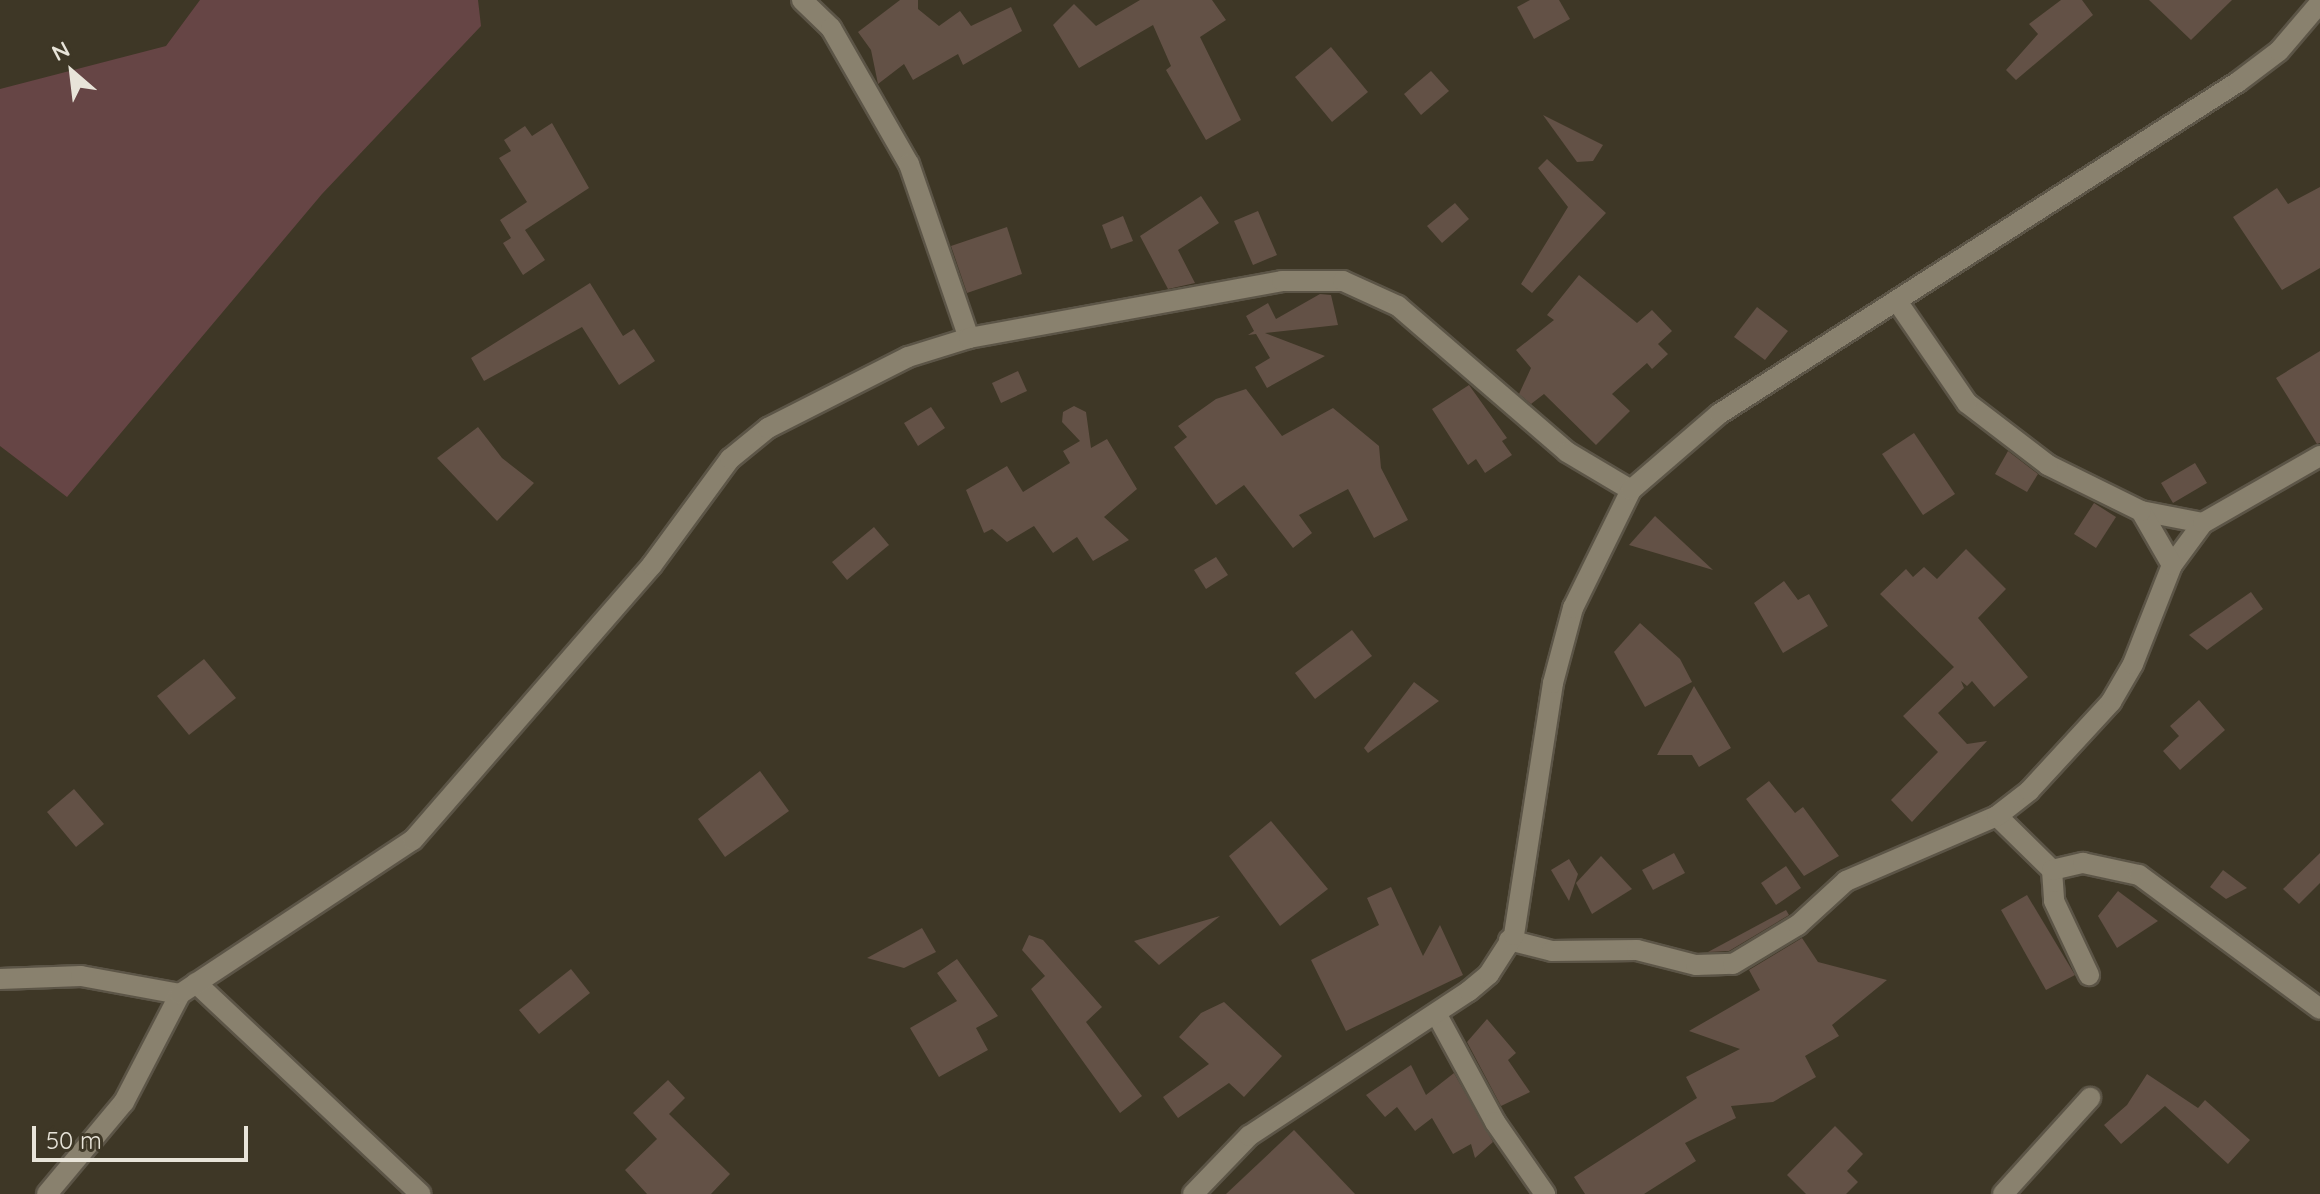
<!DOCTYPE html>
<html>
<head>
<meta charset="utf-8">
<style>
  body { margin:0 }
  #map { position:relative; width:2320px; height:1194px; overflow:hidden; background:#3e3726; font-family:Quicksand,sans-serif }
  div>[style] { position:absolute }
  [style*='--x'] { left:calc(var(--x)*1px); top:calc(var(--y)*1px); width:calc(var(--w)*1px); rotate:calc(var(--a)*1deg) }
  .green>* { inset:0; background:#664545 }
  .building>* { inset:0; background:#635146 }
  .roads { filter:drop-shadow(2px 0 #5c5547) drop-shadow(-2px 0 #5c5547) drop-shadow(0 2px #5c5547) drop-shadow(0 -2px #5c5547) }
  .street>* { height:20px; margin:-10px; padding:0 10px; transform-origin:10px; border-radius:10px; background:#89816e }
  span { translate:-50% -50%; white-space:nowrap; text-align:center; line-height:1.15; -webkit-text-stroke:6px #3e3726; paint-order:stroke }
  .north { position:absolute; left:32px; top:32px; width:80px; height:80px; -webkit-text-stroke:6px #3e3726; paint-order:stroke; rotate:332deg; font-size:22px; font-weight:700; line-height:32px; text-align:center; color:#e8e4d9 }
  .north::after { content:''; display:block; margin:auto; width:28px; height:36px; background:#e8e4d9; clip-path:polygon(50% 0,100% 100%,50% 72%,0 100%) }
  .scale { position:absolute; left:32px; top:1126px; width:216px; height:36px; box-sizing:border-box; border:4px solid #e8e4d9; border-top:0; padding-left:10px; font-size:24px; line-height:28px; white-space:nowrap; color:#e8e4d9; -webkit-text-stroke:6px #3e3726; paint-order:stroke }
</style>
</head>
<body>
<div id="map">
  <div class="green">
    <i style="clip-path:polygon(200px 0,478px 0,481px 26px,322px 194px,67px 497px,0 446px,0 89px,166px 46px)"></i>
  </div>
  <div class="building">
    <i style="clip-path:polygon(900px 0,918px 0,918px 9px,939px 26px,960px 11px,971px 26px,1011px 7px,1022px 31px,963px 65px,958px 54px,913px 80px,904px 64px,878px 84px,871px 50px,858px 32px)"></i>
    <i style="clip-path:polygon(1140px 0,1212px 0,1226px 20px,1200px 37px,1241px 120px,1206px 140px,1166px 70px,1171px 66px,1153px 25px,1079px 68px,1053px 25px,1074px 4px,1096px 26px)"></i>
    <i style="clip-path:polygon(1530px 0,1559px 0,1570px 19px,1534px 39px,1517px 7px)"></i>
    <i style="clip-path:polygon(2061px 0,2082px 0,2093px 15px,2016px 80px,2006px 70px,2038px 34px,2029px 24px)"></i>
    <i style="clip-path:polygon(2149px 0,2232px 0,2191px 40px)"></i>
    <i style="clip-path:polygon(1331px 47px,1368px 92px,1332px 122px,1295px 77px)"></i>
    <i style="clip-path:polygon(1431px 71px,1449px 91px,1421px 115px,1404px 94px)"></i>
    <i style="clip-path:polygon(1543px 115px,1603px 145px,1593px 161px,1577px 162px)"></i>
    <i style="clip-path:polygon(552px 123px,589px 188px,525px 230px,545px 260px,523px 275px,503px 243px,511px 238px,500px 220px,527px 202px,499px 158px,511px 151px,504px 140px,525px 126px,532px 136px)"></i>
    <i style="clip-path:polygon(1547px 159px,1606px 213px,1532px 293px,1521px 284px,1568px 207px,1538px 168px)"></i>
    <i style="clip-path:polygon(2320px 187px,2320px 268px,2282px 290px,2233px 217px,2277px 188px,2288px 204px)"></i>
    <i style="clip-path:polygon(1201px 196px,1219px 223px,1178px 250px,1195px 283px,1168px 289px,1140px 236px)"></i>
    <i style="clip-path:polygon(1455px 203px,1469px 219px,1442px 243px,1427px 226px)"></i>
    <i style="clip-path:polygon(1258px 211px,1277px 255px,1253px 265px,1234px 221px)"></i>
    <i style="clip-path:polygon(1123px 216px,1133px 241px,1111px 249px,1102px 225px)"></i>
    <i style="clip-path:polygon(1007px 227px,1022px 274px,967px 293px,951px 246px)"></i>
    <i style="clip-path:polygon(1579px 275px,1637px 323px,1652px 310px,1672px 331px,1658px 344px,1668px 354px,1652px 369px,1647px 363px,1612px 394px,1630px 411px,1596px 445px,1544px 394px,1531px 404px,1519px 394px,1531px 368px,1516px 350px,1554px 320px,1547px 315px)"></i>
    <i style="clip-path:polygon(590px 283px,623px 336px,634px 329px,655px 361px,619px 385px,582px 327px,484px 381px,471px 358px)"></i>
    <i style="clip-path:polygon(1320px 294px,1331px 295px,1338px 325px,1265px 333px,1325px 356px,1267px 388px,1255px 367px,1270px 358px,1256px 334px,1248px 335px,1254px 331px,1246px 316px,1268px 303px,1276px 319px)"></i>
    <i style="clip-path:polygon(1757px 307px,1788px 331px,1765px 360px,1734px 337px)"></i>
    <i style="clip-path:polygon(2320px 351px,2320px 443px,2317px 444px,2276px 378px)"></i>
    <i style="clip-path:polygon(1018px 371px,1027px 391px,1001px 403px,992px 383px)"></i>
    <i style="clip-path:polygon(1469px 385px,1507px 438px,1502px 441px,1512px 455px,1485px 473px,1476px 459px,1468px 465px,1432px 409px)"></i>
    <i style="clip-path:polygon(1246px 389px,1282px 436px,1333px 408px,1379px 446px,1381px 468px,1408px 520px,1374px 538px,1348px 489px,1299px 515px,1312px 533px,1293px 548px,1244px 485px,1216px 505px,1174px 447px,1187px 437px,1178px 426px,1216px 399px)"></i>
    <i style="clip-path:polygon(1074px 406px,1086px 412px,1091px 448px,1107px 439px,1137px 489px,1104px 517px,1129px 540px,1093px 561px,1077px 537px,1053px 553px,1034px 526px,1007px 542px,992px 529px,984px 533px,966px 490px,1007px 466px,1023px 492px,1070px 463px,1063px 451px,1080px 441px,1062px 422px,1063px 412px)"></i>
    <i style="clip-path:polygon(931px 407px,945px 428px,918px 446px,904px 423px)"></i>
    <i style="clip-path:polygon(478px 427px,502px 458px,534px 483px,497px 521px,437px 458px)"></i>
    <i style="clip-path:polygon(1914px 433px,1955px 494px,1923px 515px,1882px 454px)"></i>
    <i style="clip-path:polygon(2008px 451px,2038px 474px,2027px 492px,1995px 474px)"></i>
    <i style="clip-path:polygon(2195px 463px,2207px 483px,2173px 503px,2161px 483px)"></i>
    <i style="clip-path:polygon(2094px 503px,2116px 517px,2096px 548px,2074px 534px)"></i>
    <i style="clip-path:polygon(1655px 516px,1713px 570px,1629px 545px)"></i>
    <i style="clip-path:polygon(874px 527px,889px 545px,847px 580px,832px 562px)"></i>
    <i style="clip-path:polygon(1966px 549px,2006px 589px,1978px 618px,2028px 677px,1994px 707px,1972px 681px,1967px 686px,1961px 681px,1964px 688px,1938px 713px,1967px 744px,1987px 741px,1912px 822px,1891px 800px,1938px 752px,1903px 716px,1954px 667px,1880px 594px,1906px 569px,1913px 577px,1924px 567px,1937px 579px)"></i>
    <i style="clip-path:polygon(1216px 557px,1228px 575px,1206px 589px,1194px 570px)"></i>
    <i style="clip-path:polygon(1784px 581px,1798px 600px,1809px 594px,1828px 626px,1783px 653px,1754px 603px)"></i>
    <i style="clip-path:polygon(2251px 592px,2263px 609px,2207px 650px,2189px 635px)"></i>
    <i style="clip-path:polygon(1640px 623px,1680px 659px,1692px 682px,1645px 707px,1614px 652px)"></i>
    <i style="clip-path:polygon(1352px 630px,1372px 656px,1315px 699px,1295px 673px)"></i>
    <i style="clip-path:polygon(204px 659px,236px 698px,189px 735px,157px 696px)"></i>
    <i style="clip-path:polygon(1414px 682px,1439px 701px,1368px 753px,1364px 748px)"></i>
    <i style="clip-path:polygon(1694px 686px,1731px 748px,1699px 767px,1692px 755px,1657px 755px)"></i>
    <i style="clip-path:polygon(2199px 700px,2225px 730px,2180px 770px,2163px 751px,2179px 736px,2170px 726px)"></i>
    <i style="clip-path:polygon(760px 771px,789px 811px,725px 857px,698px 819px)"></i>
    <i style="clip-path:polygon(1769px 781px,1795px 813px,1803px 807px,1839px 856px,1804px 876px,1746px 799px)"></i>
    <i style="clip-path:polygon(74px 789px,104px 824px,76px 847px,47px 812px)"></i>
    <i style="clip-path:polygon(1271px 821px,1328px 889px,1280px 926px,1229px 856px)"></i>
    <i style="clip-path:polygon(1674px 853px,1685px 873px,1653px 890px,1642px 870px)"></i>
    <i style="clip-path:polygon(2320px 853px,2320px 883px,2299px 904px,2283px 889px)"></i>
    <i style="clip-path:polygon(1601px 856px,1632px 889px,1592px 914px,1576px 883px)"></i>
    <i style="clip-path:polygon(1569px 859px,1578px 874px,1569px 901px,1551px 870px)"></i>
    <i style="clip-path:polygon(1786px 866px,1801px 888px,1776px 905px,1761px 883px)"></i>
    <i style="clip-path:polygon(2223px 870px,2247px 888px,2226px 899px,2210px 887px)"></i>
    <i style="clip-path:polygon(1391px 887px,1423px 956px,1440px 925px,1463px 975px,1346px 1031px,1311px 960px,1379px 925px,1367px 898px)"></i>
    <i style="clip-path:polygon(2118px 891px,2158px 921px,2117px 948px,2098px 916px)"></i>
    <i style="clip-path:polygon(2027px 895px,2075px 975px,2046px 990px,2001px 910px)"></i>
    <i style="clip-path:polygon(1786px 910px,1789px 915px,1729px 951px,1708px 952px)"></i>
    <i style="clip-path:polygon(1220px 916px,1159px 965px,1134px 941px)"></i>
    <i style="clip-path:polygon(922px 928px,936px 952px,904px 968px,867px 958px)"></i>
    <i style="clip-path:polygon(1029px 935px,1043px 940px,1102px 1007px,1086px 1022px,1142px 1096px,1120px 1113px,1031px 989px,1045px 976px,1022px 950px)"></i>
    <i style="clip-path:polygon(1802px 938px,1818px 962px,1887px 980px,1832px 1025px,1839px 1036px,1805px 1056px,1816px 1077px,1773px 1102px,1731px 1106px,1736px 1118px,1685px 1143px,1696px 1161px,1644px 1194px,1585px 1194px,1574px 1177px,1697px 1098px,1686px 1077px,1740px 1049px,1689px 1031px,1760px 990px,1749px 970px)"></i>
    <i style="clip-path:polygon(957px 959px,998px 1016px,976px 1028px,988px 1050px,939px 1077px,910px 1028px,957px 1001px,937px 973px)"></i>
    <i style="clip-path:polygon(571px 969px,590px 993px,539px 1034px,519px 1010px)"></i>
    <i style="clip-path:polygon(1224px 1002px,1282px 1056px,1244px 1097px,1229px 1083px,1178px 1118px,1163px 1097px,1209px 1064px,1179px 1037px,1201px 1013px)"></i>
    <i style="clip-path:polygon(1487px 1019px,1516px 1053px,1508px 1060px,1530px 1092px,1501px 1106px,1467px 1042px)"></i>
    <i style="clip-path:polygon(1411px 1065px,1426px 1095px,1454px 1073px,1493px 1142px,1475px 1158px,1471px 1144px,1453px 1154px,1432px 1118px,1415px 1131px,1397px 1107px,1385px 1117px,1366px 1095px)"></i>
    <i style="clip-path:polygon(2147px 1074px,2198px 1108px,2205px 1100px,2250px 1140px,2228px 1164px,2165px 1106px,2121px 1144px,2104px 1125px,2127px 1105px)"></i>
    <i style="clip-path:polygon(668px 1080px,685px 1098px,669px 1114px,730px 1174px,711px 1194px,647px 1194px,625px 1170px,657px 1139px,633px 1113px)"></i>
    <i style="clip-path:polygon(1835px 1126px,1863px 1154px,1847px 1171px,1858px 1182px,1846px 1194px,1806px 1194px,1787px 1175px)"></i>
    <i style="clip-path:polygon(1294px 1130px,1355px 1194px,1226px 1194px)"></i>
  </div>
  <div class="roads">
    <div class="street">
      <i style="--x:802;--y:0;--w:40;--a:44"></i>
      <i style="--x:831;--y:28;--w:157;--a:60.2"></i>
      <i style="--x:909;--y:164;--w:184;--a:71"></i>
      <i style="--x:2141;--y:511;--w:63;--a:11"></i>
      <i style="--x:2172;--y:565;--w:52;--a:-53.6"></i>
      <i style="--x:2203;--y:523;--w:135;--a:-29.8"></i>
      <i style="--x:1997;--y:816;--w:77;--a:44.5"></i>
      <i style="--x:2052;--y:870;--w:31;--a:86"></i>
      <i style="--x:2054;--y:901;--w:82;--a:64.7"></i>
      <i style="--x:2052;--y:870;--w:32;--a:-13"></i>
      <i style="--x:2083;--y:863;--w:57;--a:12.1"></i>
      <i style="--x:2139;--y:875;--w:225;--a:36.5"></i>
      <i style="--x:1509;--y:940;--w:44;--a:14.3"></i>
      <i style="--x:1552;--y:951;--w:85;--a:-0.7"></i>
      <i style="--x:1637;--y:950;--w:61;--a:14.3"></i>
      <i style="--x:1696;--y:965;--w:37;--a:-2"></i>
      <i style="--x:1733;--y:964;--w:76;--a:-31"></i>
      <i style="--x:1798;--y:925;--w:65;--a:-42.5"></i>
      <i style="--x:1846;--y:881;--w:164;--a:-23.3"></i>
      <i style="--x:1997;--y:816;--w:41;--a:-38"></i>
      <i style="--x:2029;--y:791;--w:121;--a:-47.3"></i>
      <i style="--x:2111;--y:702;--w:44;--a:-59.9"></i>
      <i style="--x:2133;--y:664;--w:106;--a:-68.5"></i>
      <i style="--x:2172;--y:565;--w:62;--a:-119.9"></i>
      <i style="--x:2141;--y:511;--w:104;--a:-153.7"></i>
      <i style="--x:2048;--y:465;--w:102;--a:-142.6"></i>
      <i style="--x:1967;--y:403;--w:124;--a:-124.5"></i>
      <i style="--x:0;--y:979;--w:81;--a:-2.1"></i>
      <i style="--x:81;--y:976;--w:101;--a:10.3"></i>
      <i style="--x:196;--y:983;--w:308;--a:43.2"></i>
      <i style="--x:1437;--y:1015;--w:122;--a:61.5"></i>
      <i style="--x:1495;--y:1122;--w:88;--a:55.2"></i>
      <i style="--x:47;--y:1194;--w:120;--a:-50.1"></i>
      <i style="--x:124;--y:1102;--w:122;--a:-62.6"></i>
      <i style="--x:180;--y:994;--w:279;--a:-33.5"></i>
      <i style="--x:413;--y:840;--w:364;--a:-49"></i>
      <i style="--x:652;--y:565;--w:132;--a:-53.7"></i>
      <i style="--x:730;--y:459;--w:49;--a:-39.2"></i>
      <i style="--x:768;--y:428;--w:157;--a:-26.9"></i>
      <i style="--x:908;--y:357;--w:64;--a:-17.3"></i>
      <i style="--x:969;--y:338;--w:318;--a:-10.3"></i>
      <i style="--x:1282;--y:281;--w:61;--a:0"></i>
      <i style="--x:1343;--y:281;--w:60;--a:24.4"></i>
      <i style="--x:1398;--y:306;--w:223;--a:40.8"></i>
      <i style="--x:1567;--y:452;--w:74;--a:30.7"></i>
      <i style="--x:1193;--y:1194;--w:81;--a:-46"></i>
      <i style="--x:1249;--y:1136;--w:263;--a:-33.4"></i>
      <i style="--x:1469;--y:991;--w:26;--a:-40"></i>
      <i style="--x:1489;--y:974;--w:46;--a:-57.3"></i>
      <i style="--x:1514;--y:935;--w:255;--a:-81.2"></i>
      <i style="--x:1553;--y:683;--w:78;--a:-75.1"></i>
      <i style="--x:1573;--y:608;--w:131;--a:-63.8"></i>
      <i style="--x:1631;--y:490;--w:116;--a:-40.8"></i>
      <i style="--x:1719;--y:414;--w:616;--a:-32.61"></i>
      <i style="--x:2238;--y:82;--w:51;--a:-37.1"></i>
      <i style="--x:2279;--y:51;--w:63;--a:-49.5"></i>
      <i style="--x:2003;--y:1194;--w:130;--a:-47.8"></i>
    </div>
  </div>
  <div class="north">N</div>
  <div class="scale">50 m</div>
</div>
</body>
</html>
